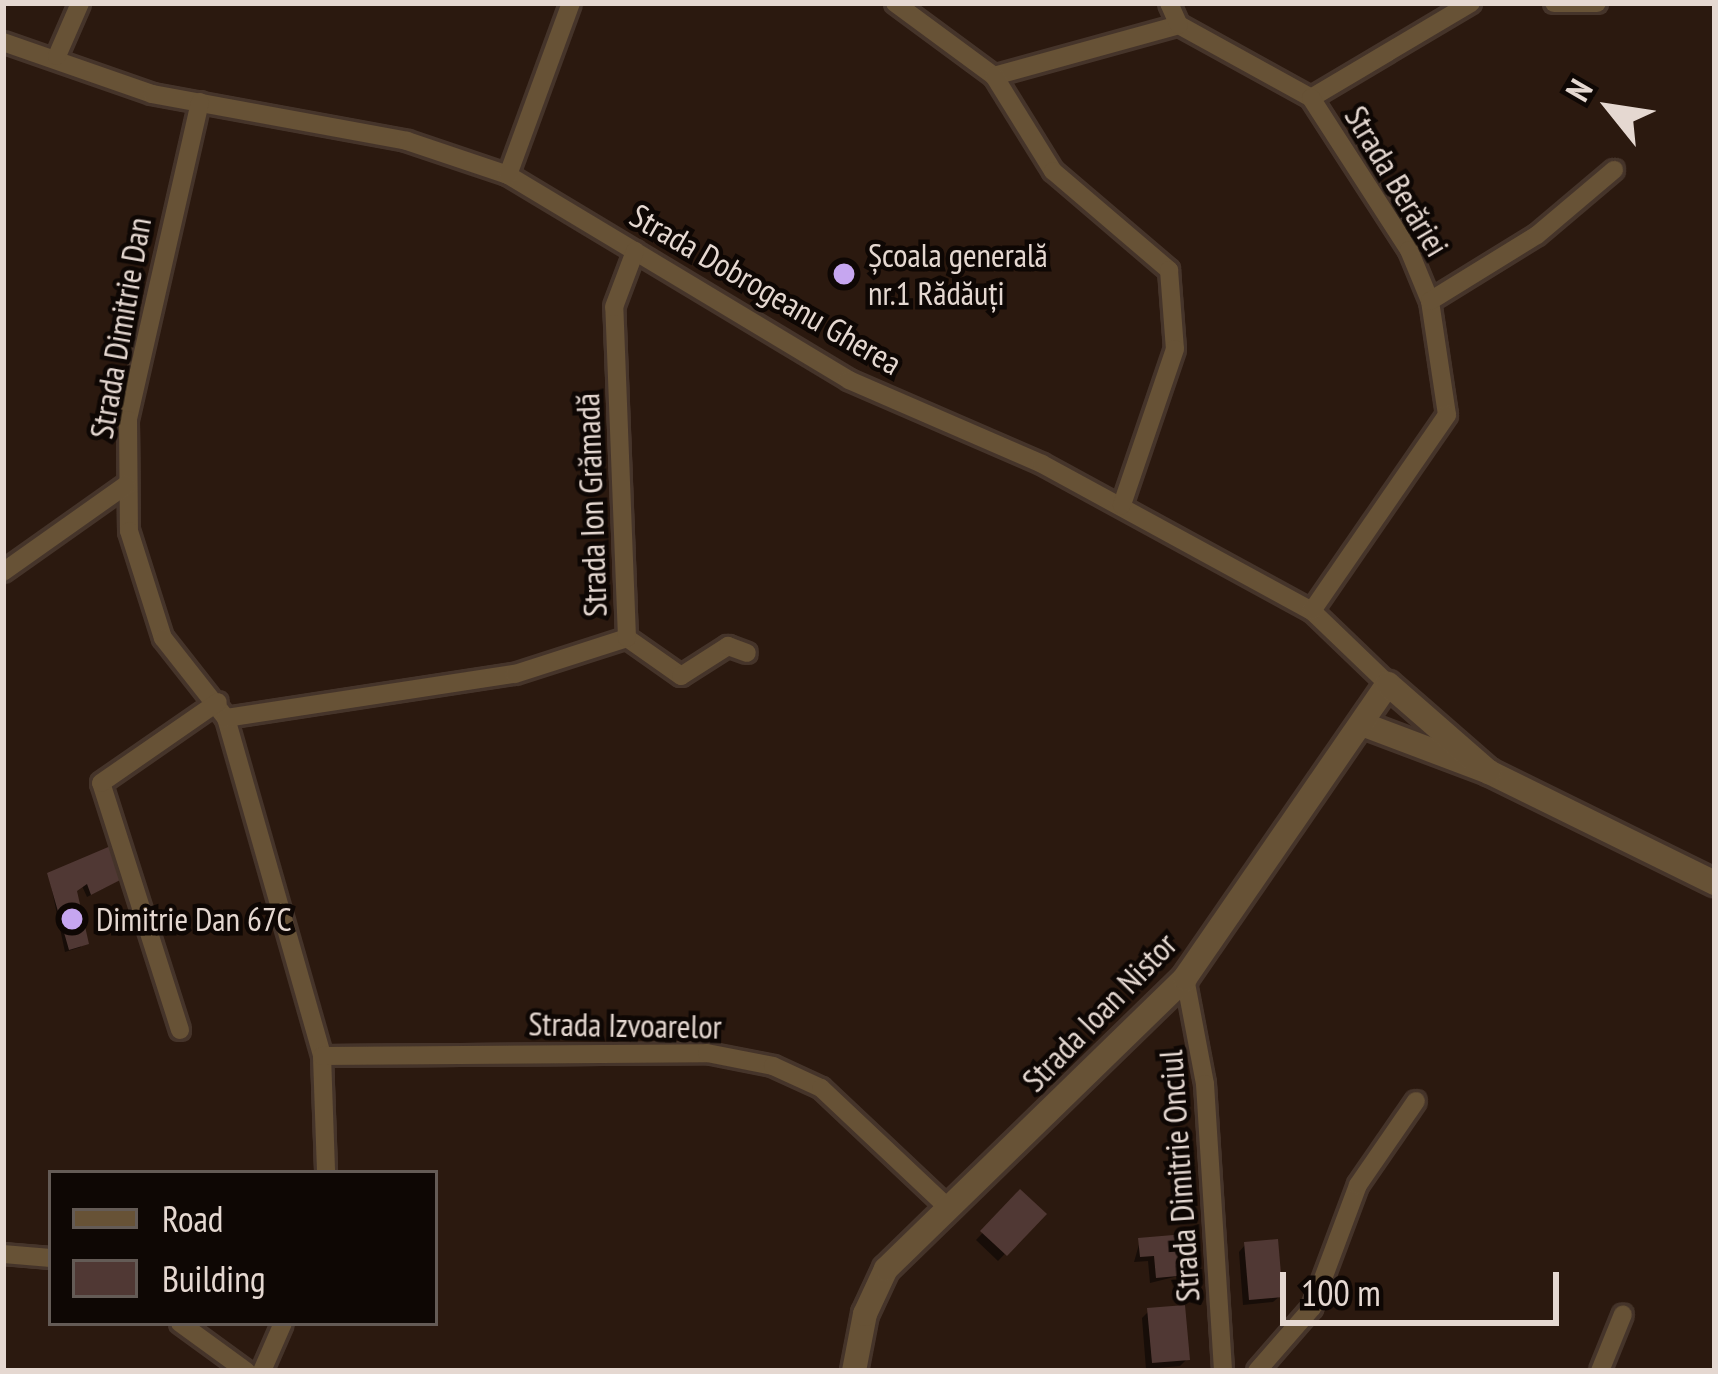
<!DOCTYPE html>
<html>
<head>
<meta charset="utf-8">
<style>
  body { margin:0 }
  #map { position:relative; width:1718px; height:1374px; overflow:hidden; background:#2b190f; font-family:"PT Sans Narrow",sans-serif }
  div>[style] { position:absolute }
  [style*='--x'] { left:calc(var(--x)*1px); top:calc(var(--y)*1px); width:calc(var(--w)*1px); rotate:calc(var(--a)*1deg) }
  .shadow>* { inset:0; background:#0007 }
  .building>* { inset:0; background:#503834 }
  .roads { filter:drop-shadow(3px 0 #45342a) drop-shadow(-3px 0 #45342a) drop-shadow(0 3px #45342a) drop-shadow(0 -3px #45342a) }
  .minor>* { height:18px; margin:-9px; padding:0 9px; transform-origin:9px; border-radius:9px; background:#675236 }
  .tertiary>* { height:24px; margin:-12px; padding:0 12px; transform-origin:12px; border-radius:12px; background:#675236 }
  .dots>* { width:33px; height:33px; translate:-50% -50%; box-sizing:border-box; border:6px solid #0e0704; border-radius:50% }
  span { translate:-50% -50%; white-space:nowrap; text-align:center; line-height:1.15; -webkit-text-stroke:9px #0e0704; paint-order:stroke }
  .street-label { font-size:33px; color:#e5d8d1 }
  .poi-label { font-size:33px; color:#e5d8d1 }
  .left { translate:0 -50%; text-align:left }
  .frame { position:absolute; inset:0; border:6px solid #e5d8d1; pointer-events:none }
  .legend { position:absolute; left:48px; top:1170px; width:390px; height:156px; box-sizing:border-box; background:#0e0704; border:3px solid #645b56; margin:0; padding:15px 21px; list-style:none; font-size:36px; color:#e5d8d1 }
  .legend li { display:flex; align-items:center; gap:24px; height:60px }
  .legend b { width:60px; border:3px solid #645b56 }
  .north { position:absolute; left:1550px; top:48px; width:120px; height:120px; -webkit-text-stroke:9px #0e0704; paint-order:stroke; rotate:300deg; font-size:33px; font-weight:700; line-height:48px; text-align:center; color:#e5d8d1 }
  .north::after { content:''; display:block; margin:auto; width:42px; height:54px; background:#e5d8d1; clip-path:polygon(50% 0,100% 100%,50% 72%,0 100%) }
  .scale { position:absolute; left:1280px; top:1272px; width:279px; height:54px; box-sizing:border-box; border:6px solid #e5d8d1; border-top:0; padding-left:15px; font-size:36px; line-height:42px; white-space:nowrap; color:#e5d8d1; -webkit-text-stroke:9px #0e0704; paint-order:stroke }
</style>
</head>
<body>
<div id="map">
  <div class="shadow">
    <i style="clip-path:polygon(49px 876px,119px 880px,87px 897px,82px 886px,74px 891px,81px 947px,65px 952px)"></i>
    <i style="clip-path:polygon(1020px 1193px,1043px 1214px,998px 1261px,976px 1240px)"></i>
    <i style="clip-path:polygon(1140px 1241px,1186px 1274px,1150px 1283px,1148px 1261px,1134px 1262px)"></i>
    <i style="clip-path:polygon(1245px 1245px,1280px 1296px,1273px 1302px,1243px 1305px,1239px 1252px)"></i>
    <i style="clip-path:polygon(1149px 1311px,1187px 1359px,1180px 1366px,1146px 1369px,1142px 1318px)"></i>
  </div>
  <div class="building">
    <i style="clip-path:polygon(113px 845px,126px 877px,91px 895px,87px 884px,77px 891px,89px 944px,69px 950px,47px 873px)"></i>
    <i style="clip-path:polygon(1020px 1189px,1047px 1214px,1007px 1256px,980px 1231px)"></i>
    <i style="clip-path:polygon(1185px 1234px,1189px 1275px,1156px 1278px,1154px 1256px,1140px 1257px,1138px 1238px)"></i>
    <i style="clip-path:polygon(1278px 1239px,1283px 1297px,1249px 1300px,1244px 1242px)"></i>
    <i style="clip-path:polygon(1185px 1305px,1190px 1360px,1152px 1363px,1147px 1308px)"></i>
  </div>
  <div class="roads">
    <div class="minor">
      <i style="--x:895;--y:3;--w:123;--a:36.4"></i>
      <i style="--x:994;--y:76;--w:192;--a:-15.4"></i>
      <i style="--x:1179;--y:25;--w:151;--a:28.9"></i>
      <i style="--x:1311;--y:98;--w:186;--a:-30.7"></i>
      <i style="--x:1169;--y:3;--w:24;--a:66"></i>
      <i style="--x:1554;--y:3;--w:43;--a:0"></i>
      <i style="--x:3;--y:42;--w:158;--a:19.2"></i>
      <i style="--x:152;--y:94;--w:259;--a:10.4"></i>
      <i style="--x:407;--y:141;--w:107;--a:18.6"></i>
      <i style="--x:508;--y:175;--w:398;--a:31"></i>
      <i style="--x:849;--y:380;--w:210;--a:23.5"></i>
      <i style="--x:1042;--y:464;--w:307;--a:28.6"></i>
      <i style="--x:1312;--y:611;--w:105;--a:43.8"></i>
      <i style="--x:57;--y:56;--w:58;--a:-66.5"></i>
      <i style="--x:994;--y:76;--w:112;--a:58.2"></i>
      <i style="--x:1053;--y:171;--w:153;--a:40.5"></i>
      <i style="--x:1169;--y:270;--w:79;--a:85.7"></i>
      <i style="--x:1175;--y:349;--w:165;--a:108.8"></i>
      <i style="--x:1311;--y:98;--w:181;--a:57.2"></i>
      <i style="--x:1409;--y:250;--w:55;--a:67.6"></i>
      <i style="--x:1430;--y:301;--w:115;--a:81.5"></i>
      <i style="--x:1447;--y:415;--w:238;--a:124.6"></i>
      <i style="--x:200;--y:102;--w:326;--a:102.8"></i>
      <i style="--x:128;--y:420;--w:111;--a:89.5"></i>
      <i style="--x:129;--y:531;--w:112;--a:72.4"></i>
      <i style="--x:163;--y:638;--w:102;--a:51.8"></i>
      <i style="--x:226;--y:718;--w:351;--a:74.1"></i>
      <i style="--x:322;--y:1056;--w:117;--a:88"></i>
      <i style="--x:508;--y:175;--w:183;--a:-69.9"></i>
      <i style="--x:1430;--y:301;--w:126;--a:-31.7"></i>
      <i style="--x:1537;--y:235;--w:101;--a:-40.2"></i>
      <i style="--x:3;--y:572;--w:151;--a:-35.3"></i>
      <i style="--x:627;--y:638;--w:66;--a:35.1"></i>
      <i style="--x:681;--y:676;--w:56;--a:-32.6"></i>
      <i style="--x:728;--y:646;--w:20;--a:20"></i>
      <i style="--x:226;--y:718;--w:292;--a:-8.7"></i>
      <i style="--x:515;--y:674;--w:118;--a:-17.8"></i>
      <i style="--x:627;--y:638;--w:331;--a:-92.2"></i>
      <i style="--x:614;--y:307;--w:60;--a:-69.4"></i>
      <i style="--x:1185;--y:978;--w:108;--a:79.3"></i>
      <i style="--x:1205;--y:1084;--w:288;--a:86.4"></i>
      <i style="--x:180;--y:1030;--w:259;--a:-107.7"></i>
      <i style="--x:101;--y:783;--w:142;--a:-34.7"></i>
      <i style="--x:322;--y:1056;--w:385;--a:-0.4"></i>
      <i style="--x:707;--y:1053;--w:67;--a:11.1"></i>
      <i style="--x:773;--y:1066;--w:53;--a:24.6"></i>
      <i style="--x:821;--y:1088;--w:172;--a:43.3"></i>
      <i style="--x:3;--y:1254;--w:48;--a:4.8"></i>
      <i style="--x:180;--y:1323;--w:82;--a:36"></i>
      <i style="--x:262;--y:1371;--w:52;--a:-66.4"></i>
      <i style="--x:1257;--y:1371;--w:84;--a:-48.9"></i>
      <i style="--x:1312;--y:1308;--w:131;--a:-69.5"></i>
      <i style="--x:1358;--y:1185;--w:102;--a:-55.4"></i>
      <i style="--x:1600;--y:1371;--w:61;--a:-68"></i>
    </div>
    <div class="tertiary">
      <i style="--x:1362;--y:724;--w:136;--a:20.7"></i>
      <i style="--x:1489;--y:772;--w:252;--a:26.2"></i>
      <i style="--x:854;--y:1371;--w:58;--a:-79.1"></i>
      <i style="--x:865;--y:1314;--w:50;--a:-65"></i>
      <i style="--x:886;--y:1269;--w:417;--a:-44.2"></i>
      <i style="--x:1185;--y:978;--w:357;--a:-55.4"></i>
      <i style="--x:1388;--y:684;--w:134;--a:41.1"></i>
    </div>
  </div>
  <div class="dots">
    <i style="left:844px;top:274px;background:#c6a6f0"></i>
    <i style="left:72px;top:919px;background:#c6a6f0"></i>
  </div>
  <div class="street-label">
    <span style="left:1397px;top:181px;rotate:59deg">Strada Berăriei</span>
    <span style="left:766px;top:289px;rotate:30deg">Strada Dobrogeanu Gherea</span>
    <span style="left:120px;top:328px;rotate:-80deg">Strada Dimitrie Dan</span>
    <span style="left:591px;top:505px;rotate:-92deg">Strada Ion Grămadă</span>
    <span style="left:1099px;top:1012px;rotate:-46deg">Strada Ioan Nistor</span>
    <span style="left:625px;top:1025px;rotate:1deg">Strada Izvoarelor</span>
    <span style="left:1179px;top:1176px;rotate:-94deg">Strada Dimitrie Onciul</span>
  </div>
  <div class="poi-label">
    <span class="left" style="left:868px;top:274px">Școala generală<br>nr.1 Rădăuți</span>
    <span class="left" style="left:96px;top:919px">Dimitrie Dan 67C</span>
  </div>
  <div class="frame"></div>
  <ul class="legend">
  <li><b style="height:15px;background:#675236"></b>Road</li>
  <li><b style="height:33px;background:#503834"></b>Building</li>
  </ul>
  <div class="north">N</div>
  <div class="scale">100 m</div>
</div>
</body>
</html>
